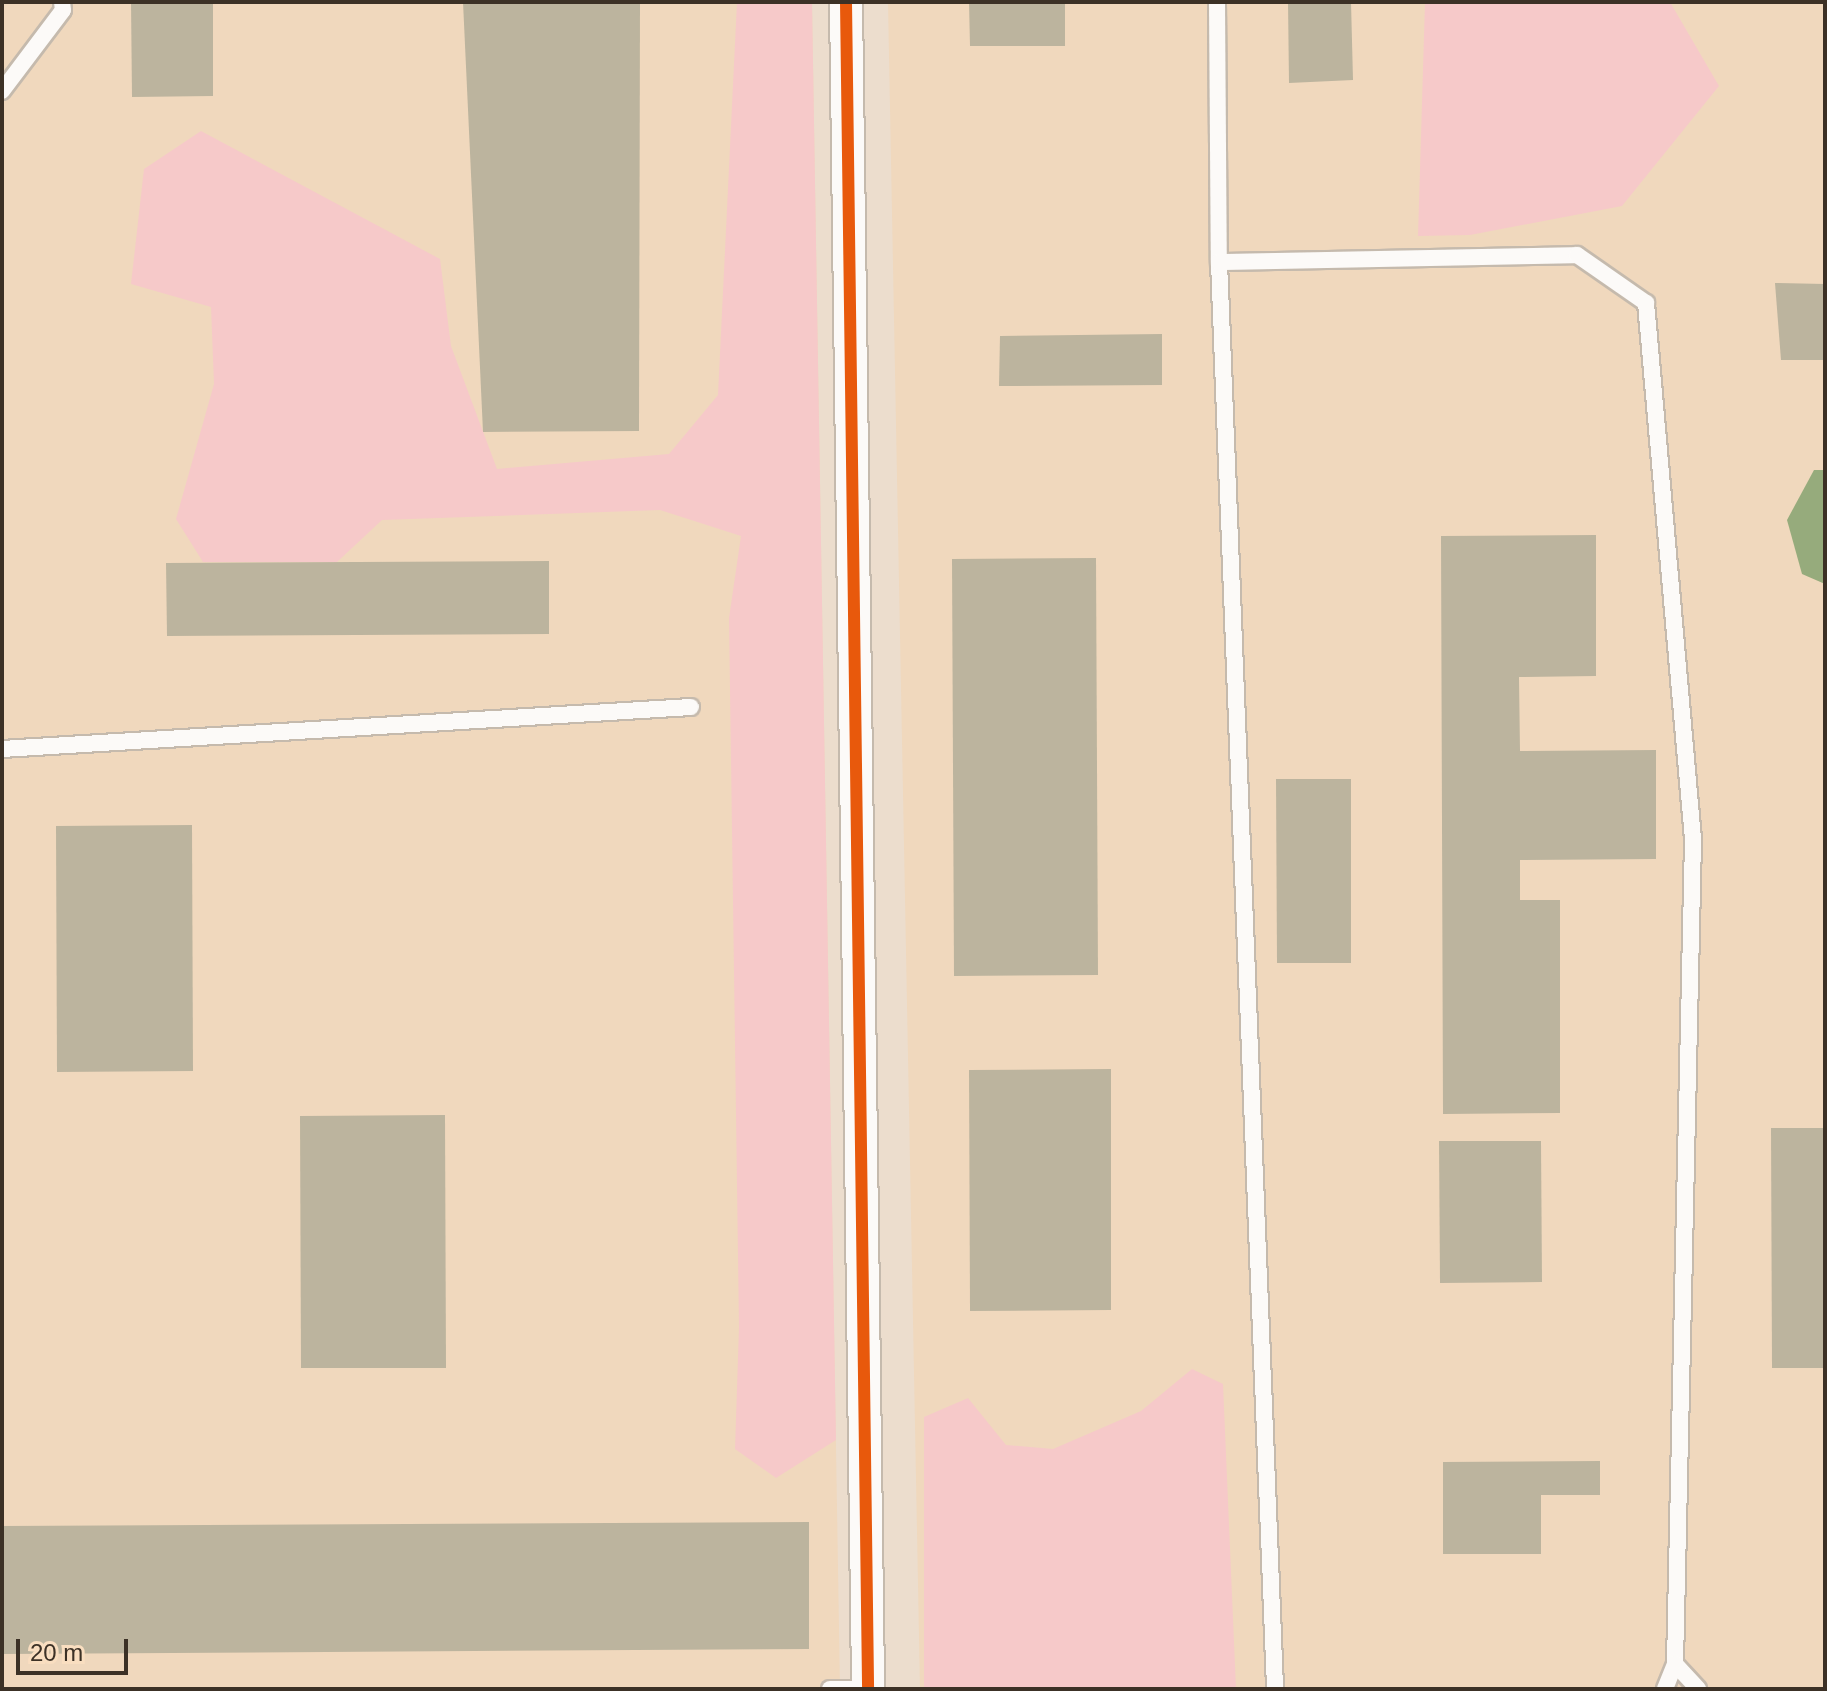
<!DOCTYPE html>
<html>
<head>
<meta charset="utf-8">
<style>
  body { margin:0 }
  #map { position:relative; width:1827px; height:1691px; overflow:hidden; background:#ecddcd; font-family:Helvetica,sans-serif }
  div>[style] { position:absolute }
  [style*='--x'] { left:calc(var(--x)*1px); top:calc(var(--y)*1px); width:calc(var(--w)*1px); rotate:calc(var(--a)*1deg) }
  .built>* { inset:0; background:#f0d8bd }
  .green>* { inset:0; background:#f6c9c9 }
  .water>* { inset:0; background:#96ab7c }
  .building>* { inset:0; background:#bcb49e }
  .roads { filter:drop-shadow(2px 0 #c5baad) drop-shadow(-2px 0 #c5baad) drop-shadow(0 2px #c5baad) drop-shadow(0 -2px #c5baad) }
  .service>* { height:16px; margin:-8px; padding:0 8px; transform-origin:8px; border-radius:8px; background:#fcfaf8 }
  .minor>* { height:32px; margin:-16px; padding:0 16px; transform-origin:16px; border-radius:16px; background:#fcfaf8 }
  .cycleway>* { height:12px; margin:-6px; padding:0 6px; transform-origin:6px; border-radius:6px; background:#e8590c }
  span { translate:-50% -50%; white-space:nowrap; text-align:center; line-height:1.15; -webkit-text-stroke:6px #f9dec0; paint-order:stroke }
  .frame { position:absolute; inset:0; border:4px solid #3c3126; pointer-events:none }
  .scale { position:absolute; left:16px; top:1639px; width:112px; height:36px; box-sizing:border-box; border:4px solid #3c3126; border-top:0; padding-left:10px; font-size:24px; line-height:28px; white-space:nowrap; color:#3c3126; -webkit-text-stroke:6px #f9dec0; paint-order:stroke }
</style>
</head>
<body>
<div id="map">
  <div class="built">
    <i style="clip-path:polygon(2px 2px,812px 2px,840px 1689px,2px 1689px)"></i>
    <i style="clip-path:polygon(888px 2px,1825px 2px,1825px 1689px,920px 1689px)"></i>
  </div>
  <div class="green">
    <i style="clip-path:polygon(737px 2px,812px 2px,836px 1440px,776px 1478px,735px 1449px,739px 1327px,729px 618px,741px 536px,660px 510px,382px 520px,337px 562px,203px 562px,176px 519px,214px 384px,211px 307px,131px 284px,144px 169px,201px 131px,440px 259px,451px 346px,497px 469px,669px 454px,718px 395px)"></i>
    <i style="clip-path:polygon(1425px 2px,1670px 2px,1719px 86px,1622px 206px,1470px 235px,1418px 236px)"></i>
    <i style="clip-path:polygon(1192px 1369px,1223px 1384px,1236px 1689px,924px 1689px,924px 1417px,968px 1398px,1006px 1445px,1053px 1449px,1141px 1411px)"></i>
  </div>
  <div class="water">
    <i style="clip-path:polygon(1814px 470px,1825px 470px,1825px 584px,1802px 574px,1787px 520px)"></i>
  </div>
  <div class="building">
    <i style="clip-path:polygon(131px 2px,213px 2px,213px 96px,132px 97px)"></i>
    <i style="clip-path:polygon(463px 2px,640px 2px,639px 431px,483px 432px)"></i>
    <i style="clip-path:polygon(969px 2px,1065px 2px,1065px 46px,970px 46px)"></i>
    <i style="clip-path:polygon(1288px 2px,1351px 2px,1353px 80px,1289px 83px)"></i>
    <i style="clip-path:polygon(1775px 283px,1825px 284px,1825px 360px,1781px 360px)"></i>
    <i style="clip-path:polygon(1162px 334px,1162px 385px,999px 386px,1000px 336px)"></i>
    <i style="clip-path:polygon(1596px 535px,1596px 676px,1519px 677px,1520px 751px,1656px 750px,1656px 859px,1520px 860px,1520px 900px,1560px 900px,1560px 1113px,1443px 1114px,1441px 536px)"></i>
    <i style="clip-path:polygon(1096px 558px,1098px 975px,954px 976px,952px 559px)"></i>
    <i style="clip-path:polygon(549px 561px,549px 634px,167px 636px,166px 563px)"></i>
    <i style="clip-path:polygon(1276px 779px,1351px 779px,1351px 963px,1277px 963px)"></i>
    <i style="clip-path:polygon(192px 825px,193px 1071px,57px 1072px,56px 826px)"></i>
    <i style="clip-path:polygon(1111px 1069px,1111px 1310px,970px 1311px,969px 1070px)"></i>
    <i style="clip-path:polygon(445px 1115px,446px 1368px,301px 1368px,300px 1116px)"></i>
    <i style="clip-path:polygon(1771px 1128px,1825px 1128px,1825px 1368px,1772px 1368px)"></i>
    <i style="clip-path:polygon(1439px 1141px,1541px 1141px,1542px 1282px,1440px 1283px)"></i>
    <i style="clip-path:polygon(1600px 1461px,1600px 1495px,1541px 1495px,1541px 1554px,1443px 1554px,1443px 1462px)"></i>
    <i style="clip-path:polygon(809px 1522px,809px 1649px,2px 1654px,2px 1526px)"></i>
  </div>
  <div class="roads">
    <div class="service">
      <i style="--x:1217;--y:2;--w:260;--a:89.6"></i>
      <i style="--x:1219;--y:262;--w:1428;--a:87.75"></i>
      <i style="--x:2;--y:91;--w:101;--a:-53"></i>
      <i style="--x:63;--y:10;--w:8;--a:-97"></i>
      <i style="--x:1219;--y:262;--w:358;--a:-1.1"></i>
      <i style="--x:1577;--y:255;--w:84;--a:34.8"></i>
      <i style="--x:1646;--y:303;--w:538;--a:84.99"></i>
      <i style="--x:1693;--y:839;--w:825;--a:91.25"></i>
      <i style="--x:1675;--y:1664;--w:27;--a:112"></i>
      <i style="--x:2;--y:749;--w:690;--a:-3.49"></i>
      <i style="--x:1675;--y:1664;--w:34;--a:47"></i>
      <i style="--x:830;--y:1689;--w:32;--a:0"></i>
    </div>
    <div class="minor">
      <i style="--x:846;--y:2;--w:1687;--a:89.25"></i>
    </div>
  </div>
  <div class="cycleway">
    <i style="--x:846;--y:2;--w:1687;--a:89.25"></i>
  </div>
  <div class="frame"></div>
  <div class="scale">20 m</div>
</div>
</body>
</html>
